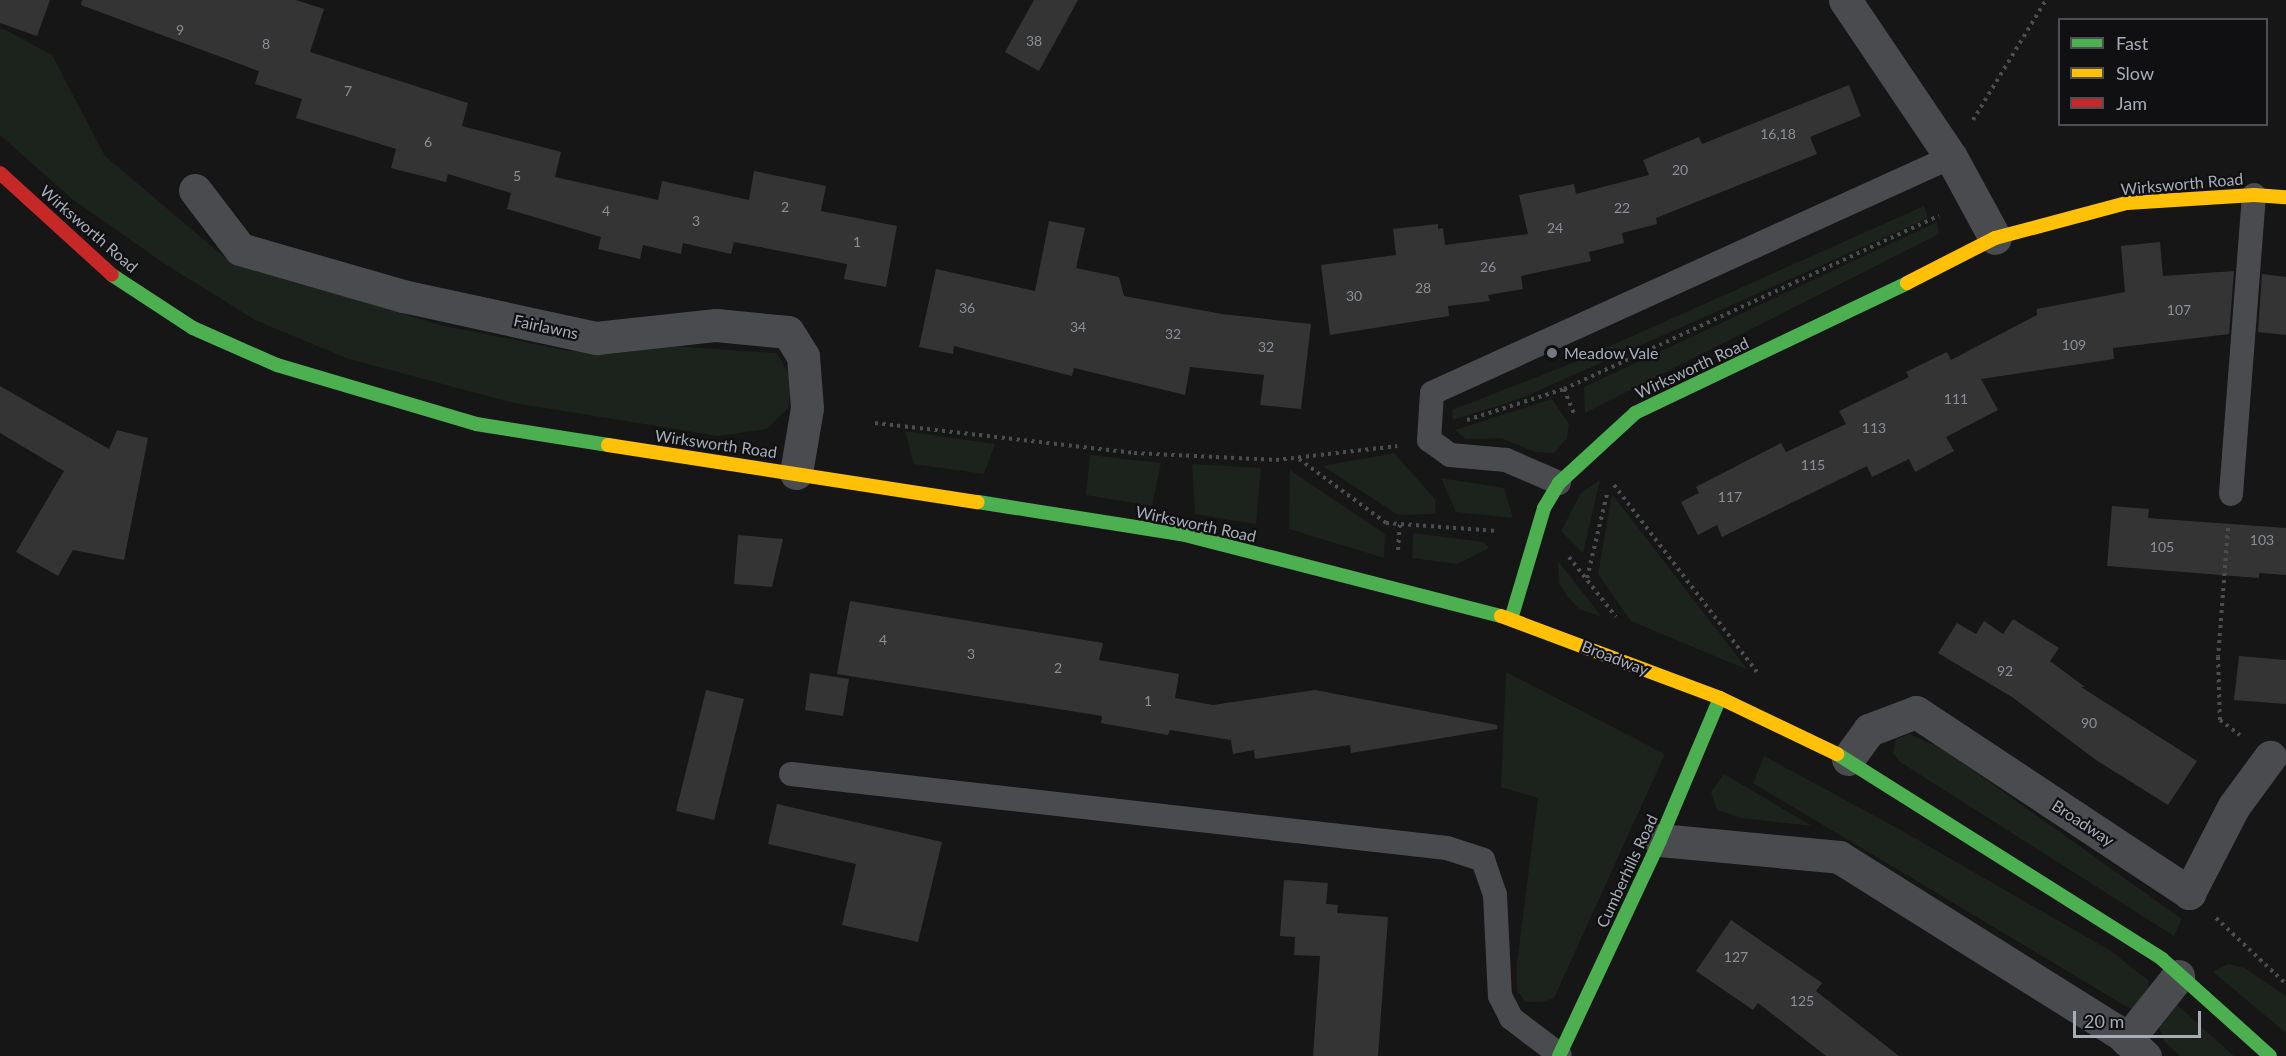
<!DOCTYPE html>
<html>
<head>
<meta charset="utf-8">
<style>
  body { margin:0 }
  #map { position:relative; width:2286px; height:1056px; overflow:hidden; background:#161616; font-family:Lato,sans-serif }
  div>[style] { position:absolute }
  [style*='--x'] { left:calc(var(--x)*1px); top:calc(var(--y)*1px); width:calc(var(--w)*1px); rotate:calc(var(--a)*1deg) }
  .green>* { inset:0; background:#1b231c }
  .building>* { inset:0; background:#343435 }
  .path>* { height:4px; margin-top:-2px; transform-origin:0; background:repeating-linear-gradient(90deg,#4c4d50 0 3px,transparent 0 7.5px) }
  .lane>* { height:24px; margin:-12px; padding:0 12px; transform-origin:12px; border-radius:12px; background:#494b4f }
  .street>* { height:33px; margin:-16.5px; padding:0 16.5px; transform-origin:16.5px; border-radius:16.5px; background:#494b4f }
  .fast>* { height:14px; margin:-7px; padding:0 7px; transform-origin:7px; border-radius:7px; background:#4caf50 }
  .slow>* { height:14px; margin:-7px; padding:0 7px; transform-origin:7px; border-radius:7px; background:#ffc107 }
  .jam>* { height:14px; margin:-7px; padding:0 7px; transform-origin:7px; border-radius:7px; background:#c62828 }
  .dots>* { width:16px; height:16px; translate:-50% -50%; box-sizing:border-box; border:3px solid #101012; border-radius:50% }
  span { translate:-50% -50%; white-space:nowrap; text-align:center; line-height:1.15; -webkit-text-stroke:4.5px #101012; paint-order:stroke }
  .number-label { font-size:14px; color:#8a8f97 }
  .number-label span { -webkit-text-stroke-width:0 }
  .street-label { font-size:16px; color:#a6adb8 }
  .poi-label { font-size:16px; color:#a6adb8 }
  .left { translate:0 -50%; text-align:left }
  .legend { position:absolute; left:2058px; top:18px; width:210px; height:108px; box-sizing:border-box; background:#101012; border:2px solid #4c4f54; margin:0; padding:8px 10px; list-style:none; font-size:18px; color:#a6adb8 }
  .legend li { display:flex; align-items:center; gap:12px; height:30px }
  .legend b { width:30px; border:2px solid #4c4f54 }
  .scale { position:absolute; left:2073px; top:1011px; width:128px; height:27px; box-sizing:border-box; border:3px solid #a6adb8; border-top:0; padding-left:8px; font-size:18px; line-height:21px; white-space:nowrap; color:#a6adb8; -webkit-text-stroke:4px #101012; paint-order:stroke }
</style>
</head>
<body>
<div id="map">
  <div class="green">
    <i style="clip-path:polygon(0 27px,52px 55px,105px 156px,229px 261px,440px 325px,569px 351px,671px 346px,777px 353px,792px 379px,788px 408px,767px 429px,718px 436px,514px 403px,349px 359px,257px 321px,165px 264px,72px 199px,0 135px)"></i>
    <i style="clip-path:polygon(1924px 206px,1928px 218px,1522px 398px,1453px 420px,1452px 410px,1565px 366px)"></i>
    <i style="clip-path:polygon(1937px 222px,1939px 234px,1585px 413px,1584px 387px)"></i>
    <i style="clip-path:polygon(1552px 399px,1569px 424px,1567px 438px,1554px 453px,1535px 452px,1501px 438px,1466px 439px,1455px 430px)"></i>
    <i style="clip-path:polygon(905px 431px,995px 444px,984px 474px,914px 464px)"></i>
    <i style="clip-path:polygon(1394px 453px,1435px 499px,1436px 514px,1398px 515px,1323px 466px)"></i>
    <i style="clip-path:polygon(1090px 455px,1161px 463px,1152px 506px,1086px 495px)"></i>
    <i style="clip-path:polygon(1192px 464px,1261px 468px,1256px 524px,1195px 514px)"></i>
    <i style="clip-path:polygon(1290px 470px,1385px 534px,1384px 558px,1289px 529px)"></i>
    <i style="clip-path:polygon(1441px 478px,1504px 488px,1513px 518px,1456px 512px)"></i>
    <i style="clip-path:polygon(1600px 480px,1583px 553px,1561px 531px,1581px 493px)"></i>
    <i style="clip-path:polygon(1612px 494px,1748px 670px,1631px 621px,1598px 574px)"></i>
    <i style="clip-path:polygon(1413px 533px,1483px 542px,1489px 548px,1457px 564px,1412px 558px)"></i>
    <i style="clip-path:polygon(1558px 561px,1602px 617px,1579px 609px,1567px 596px,1559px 583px)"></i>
    <i style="clip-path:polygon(1506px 672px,1665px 754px,1554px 998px,1542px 1002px,1525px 1002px,1517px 990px,1517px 963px,1538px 798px,1501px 787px)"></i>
    <i style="clip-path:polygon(1910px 734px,1943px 749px,2182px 919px,2174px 936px,1900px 762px,1893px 753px,1896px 739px)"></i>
    <i style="clip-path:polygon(1764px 756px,1899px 829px,2111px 951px,2149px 981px,2146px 1002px,2132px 1010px,1753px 783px)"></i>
    <i style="clip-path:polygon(1724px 774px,1812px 826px,1741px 818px,1717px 810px,1711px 792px)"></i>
    <i style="clip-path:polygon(2228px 964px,2245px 968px,2286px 996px,2286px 1033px,2213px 972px)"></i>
    <i style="clip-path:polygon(2176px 1004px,2234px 1056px,2180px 1056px,2164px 1041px,2157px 1023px)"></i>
  </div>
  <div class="building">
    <i style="clip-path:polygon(0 0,50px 0,37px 36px,0 23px)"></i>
    <i style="clip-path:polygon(82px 0,296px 0,324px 9px,310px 52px,468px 103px,462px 126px,561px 152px,555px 177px,658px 200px,662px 181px,749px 200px,754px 171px,826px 186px,821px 211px,897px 226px,886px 287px,844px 279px,847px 264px,734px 242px,731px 254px,683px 243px,681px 254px,643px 245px,640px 259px,598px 249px,601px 237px,507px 209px,511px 193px,448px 174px,446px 182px,391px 168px,396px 149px,296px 118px,302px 99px,255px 84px,259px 71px,81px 5px)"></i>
    <i style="clip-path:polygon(1034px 0,1078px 0,1039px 71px,1005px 52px)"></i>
    <i style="clip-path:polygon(1849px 85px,1861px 116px,1810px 137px,1817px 154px,1656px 218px,1657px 224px,1622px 233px,1624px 243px,1589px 252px,1591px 261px,1521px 276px,1523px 289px,1488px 295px,1490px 301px,1448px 306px,1449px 316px,1330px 335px,1321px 265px,1396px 255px,1393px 229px,1438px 224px,1438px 229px,1443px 228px,1445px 245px,1528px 234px,1519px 195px,1574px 184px,1576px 194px,1649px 175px,1643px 160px,1699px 137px,1702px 144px)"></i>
    <i style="clip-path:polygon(1049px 221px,1085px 228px,1076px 268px,1119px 277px,1124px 296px,1222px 314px,1311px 324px,1301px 409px,1260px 405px,1264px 375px,1190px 367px,1185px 395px,1074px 368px,1072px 376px,954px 346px,953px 354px,919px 347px,936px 269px,1035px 291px)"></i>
    <i style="clip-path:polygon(2160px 242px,2163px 276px,2234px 271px,2229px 334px,2113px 348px,2114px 359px,1981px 379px,1998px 410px,1946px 437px,1954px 451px,1915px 472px,1909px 459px,1872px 477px,1867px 466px,1722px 537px,1717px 525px,1698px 535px,1681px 502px,1699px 493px,1696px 487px,1781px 443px,1786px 452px,1846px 424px,1839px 411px,1909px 377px,1906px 372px,1947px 352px,1951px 360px,2037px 315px,2037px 309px,2125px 292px,2121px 246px)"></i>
    <i style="clip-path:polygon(2262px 274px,2286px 277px,2286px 335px,2258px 332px)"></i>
    <i style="clip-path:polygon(0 386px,109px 449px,117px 430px,148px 438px,124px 560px,73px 550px,58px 576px,16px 552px,64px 471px,0 433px)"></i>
    <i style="clip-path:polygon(2112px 506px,2149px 509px,2148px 518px,2286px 528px,2286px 575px,2259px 573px,2259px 578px,2107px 566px)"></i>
    <i style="clip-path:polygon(738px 535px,783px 539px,772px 587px,734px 584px)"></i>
    <i style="clip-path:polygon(850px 601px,1103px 643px,1099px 660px,1179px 674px,1175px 698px,1213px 705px,1315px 690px,1497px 725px,1497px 729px,1351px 753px,1350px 745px,1255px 759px,1254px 750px,1233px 754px,1231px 740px,1170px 730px,1168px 735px,1101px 723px,1102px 716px,837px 674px)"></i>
    <i style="clip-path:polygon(2013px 619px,2059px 648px,2050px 661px,2085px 687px,2081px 687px,2197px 761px,2168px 805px,2096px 760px,2012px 697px,1938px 653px,1957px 623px,1976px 634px,1984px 621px,2003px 634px)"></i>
    <i style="clip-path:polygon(2239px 656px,2286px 660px,2286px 704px,2234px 700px)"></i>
    <i style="clip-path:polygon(810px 673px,849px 679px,843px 716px,805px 710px)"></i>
    <i style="clip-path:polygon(706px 690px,744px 699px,714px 820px,676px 811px)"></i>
    <i style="clip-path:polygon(777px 804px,942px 842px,918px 942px,842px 925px,856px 864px,768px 844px)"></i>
    <i style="clip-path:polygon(1284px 880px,1328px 883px,1326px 904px,1338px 905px,1337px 913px,1388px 917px,1378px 1056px,1313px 1056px,1320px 956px,1294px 955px,1295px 937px,1280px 936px)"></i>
    <i style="clip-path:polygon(1731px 920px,1822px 983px,1816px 991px,1899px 1056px,1826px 1056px,1758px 1003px,1753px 1010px,1696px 971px)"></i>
  </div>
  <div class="path">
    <i style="--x:1973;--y:120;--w:140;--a:-58.7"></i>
    <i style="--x:1564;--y:389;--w:413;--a:-24.8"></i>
    <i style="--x:1467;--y:420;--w:102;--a:-17.7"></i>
    <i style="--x:1564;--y:389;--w:29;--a:68"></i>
    <i style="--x:875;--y:423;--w:261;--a:6.6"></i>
    <i style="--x:1134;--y:453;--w:142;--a:2.8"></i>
    <i style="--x:1276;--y:460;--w:122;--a:-6.6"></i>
    <i style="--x:1299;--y:459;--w:108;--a:36.3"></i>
    <i style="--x:1386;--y:523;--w:112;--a:4.1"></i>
    <i style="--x:1614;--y:485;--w:235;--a:52.6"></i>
    <i style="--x:2228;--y:528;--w:129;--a:94.4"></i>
    <i style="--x:2218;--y:657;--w:63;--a:88.2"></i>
    <i style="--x:2220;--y:720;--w:25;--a:37"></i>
    <i style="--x:1398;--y:550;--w:26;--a:-86"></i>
    <i style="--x:1569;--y:557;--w:76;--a:51.9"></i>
    <i style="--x:1587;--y:578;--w:86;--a:-76.6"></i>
    <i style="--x:2216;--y:918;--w:96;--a:43.3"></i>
  </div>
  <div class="lane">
    <i style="--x:1559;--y:483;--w:58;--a:-156.5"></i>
    <i style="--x:1506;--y:460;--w:56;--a:-174.9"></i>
    <i style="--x:1450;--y:455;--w:26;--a:-144"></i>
    <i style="--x:1429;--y:440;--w:47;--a:-86.3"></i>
    <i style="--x:1432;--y:393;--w:570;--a:-24.45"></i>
    <i style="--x:2231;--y:494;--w:300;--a:-85.6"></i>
    <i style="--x:791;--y:774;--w:660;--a:6.44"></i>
    <i style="--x:1447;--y:848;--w:38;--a:18"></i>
    <i style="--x:1483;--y:860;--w:37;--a:71"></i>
    <i style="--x:1495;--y:895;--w:101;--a:87.2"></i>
    <i style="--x:1500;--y:996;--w:25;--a:63"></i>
    <i style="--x:1511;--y:1018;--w:61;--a:37.1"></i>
  </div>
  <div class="street">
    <i style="--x:1845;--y:0;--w:189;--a:56"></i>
    <i style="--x:1951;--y:157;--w:92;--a:61.5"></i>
    <i style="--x:195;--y:190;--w:74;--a:52.7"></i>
    <i style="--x:240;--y:249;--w:170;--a:16.1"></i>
    <i style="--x:403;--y:296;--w:198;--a:12.3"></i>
    <i style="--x:596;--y:338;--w:121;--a:-6.2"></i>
    <i style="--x:716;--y:325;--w:72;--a:5.6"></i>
    <i style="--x:788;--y:332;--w:28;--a:58"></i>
    <i style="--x:803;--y:356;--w:52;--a:85.6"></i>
    <i style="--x:807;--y:408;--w:66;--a:99.6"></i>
    <i style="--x:1848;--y:759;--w:36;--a:-54"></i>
    <i style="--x:1869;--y:730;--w:50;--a:-21"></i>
    <i style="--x:1916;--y:712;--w:328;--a:33.5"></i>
    <i style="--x:2189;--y:893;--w:98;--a:-62.7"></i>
    <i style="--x:2234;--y:806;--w:61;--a:-53.7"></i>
    <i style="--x:1660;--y:840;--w:180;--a:5.4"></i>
    <i style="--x:1839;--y:857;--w:333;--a:32.1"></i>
    <i style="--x:2121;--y:1034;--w:33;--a:43"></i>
    <i style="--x:2127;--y:1040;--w:82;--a:-51.4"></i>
  </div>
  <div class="fast">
    <i style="--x:112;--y:275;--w:97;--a:33.2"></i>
    <i style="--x:193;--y:328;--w:92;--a:23.8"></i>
    <i style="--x:277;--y:365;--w:208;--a:16.5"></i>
    <i style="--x:476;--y:424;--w:134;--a:9"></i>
    <i style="--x:978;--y:502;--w:206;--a:9"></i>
    <i style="--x:1181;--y:534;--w:330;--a:14.4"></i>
    <i style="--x:1511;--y:619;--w:116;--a:-73.4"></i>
    <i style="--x:1544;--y:508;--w:29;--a:-59"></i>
    <i style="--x:1559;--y:483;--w:103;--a:-42.6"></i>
    <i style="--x:1635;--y:413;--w:301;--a:-25.5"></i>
    <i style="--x:1837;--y:754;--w:384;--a:32.2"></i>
    <i style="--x:2162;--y:959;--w:145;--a:41.9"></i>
    <i style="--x:1559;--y:1056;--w:238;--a:-64.9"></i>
    <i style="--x:1660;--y:840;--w:154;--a:-67.1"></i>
  </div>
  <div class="slow">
    <i style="--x:1907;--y:283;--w:99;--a:-27.1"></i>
    <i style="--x:1995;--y:238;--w:137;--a:-14.9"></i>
    <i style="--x:2127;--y:203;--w:127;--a:-3.6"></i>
    <i style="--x:2254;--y:195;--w:32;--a:4"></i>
    <i style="--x:608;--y:445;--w:374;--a:8.8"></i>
    <i style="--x:1501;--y:616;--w:234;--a:20.5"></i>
    <i style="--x:1720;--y:698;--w:130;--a:25.6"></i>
  </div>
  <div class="jam">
    <i style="--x:0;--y:173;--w:151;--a:42.3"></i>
  </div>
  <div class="dots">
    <i style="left:1552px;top:353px;background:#74787f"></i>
  </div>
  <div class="number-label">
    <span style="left:180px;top:30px">9</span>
    <span style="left:1034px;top:41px">38</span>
    <span style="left:266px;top:44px">8</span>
    <span style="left:348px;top:91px">7</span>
    <span style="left:1778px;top:134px">16,18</span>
    <span style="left:428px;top:142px">6</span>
    <span style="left:1680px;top:170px">20</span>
    <span style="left:517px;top:176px">5</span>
    <span style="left:785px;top:207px">2</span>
    <span style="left:1622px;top:208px">22</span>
    <span style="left:606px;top:211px">4</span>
    <span style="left:696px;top:221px">3</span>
    <span style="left:1555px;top:228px">24</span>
    <span style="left:857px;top:242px">1</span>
    <span style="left:1488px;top:267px">26</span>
    <span style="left:1423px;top:288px">28</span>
    <span style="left:1354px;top:296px">30</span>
    <span style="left:967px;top:308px">36</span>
    <span style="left:2179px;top:310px">107</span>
    <span style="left:1078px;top:327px">34</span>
    <span style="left:1173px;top:334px">32</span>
    <span style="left:2074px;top:345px">109</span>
    <span style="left:1266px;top:347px">32</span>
    <span style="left:1956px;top:399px">111</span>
    <span style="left:1874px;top:428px">113</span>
    <span style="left:1813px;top:465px">115</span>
    <span style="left:1730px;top:497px">117</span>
    <span style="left:2262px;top:540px">103</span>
    <span style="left:2162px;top:547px">105</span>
    <span style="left:883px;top:640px">4</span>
    <span style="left:971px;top:654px">3</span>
    <span style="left:1058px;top:668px">2</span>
    <span style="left:2005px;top:671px">92</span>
    <span style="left:1148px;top:701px">1</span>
    <span style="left:2089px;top:723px">90</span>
    <span style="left:1736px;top:957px">127</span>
    <span style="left:1802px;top:1001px">125</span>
  </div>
  <div class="street-label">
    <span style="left:2182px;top:184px;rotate:-5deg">Wirksworth Road</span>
    <span style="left:89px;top:229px;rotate:41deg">Wirksworth Road</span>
    <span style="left:546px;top:327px;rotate:12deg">Fairlawns</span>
    <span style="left:1692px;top:368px;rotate:-25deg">Wirksworth Road</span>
    <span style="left:716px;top:444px;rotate:8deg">Wirksworth Road</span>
    <span style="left:1196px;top:524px;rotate:12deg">Wirksworth Road</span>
    <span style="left:1615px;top:658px;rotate:21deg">Broadway</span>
    <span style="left:2083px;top:823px;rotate:33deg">Broadway</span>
    <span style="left:1627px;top:871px;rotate:-65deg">Cumberhills Road</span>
  </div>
  <div class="poi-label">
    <span class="left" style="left:1564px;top:353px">Meadow Vale</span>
  </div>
  <ul class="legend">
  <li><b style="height:8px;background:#4caf50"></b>Fast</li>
  <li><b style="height:8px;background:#ffc107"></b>Slow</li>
  <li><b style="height:8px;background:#c62828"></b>Jam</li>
  </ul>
  <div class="scale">20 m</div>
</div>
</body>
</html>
